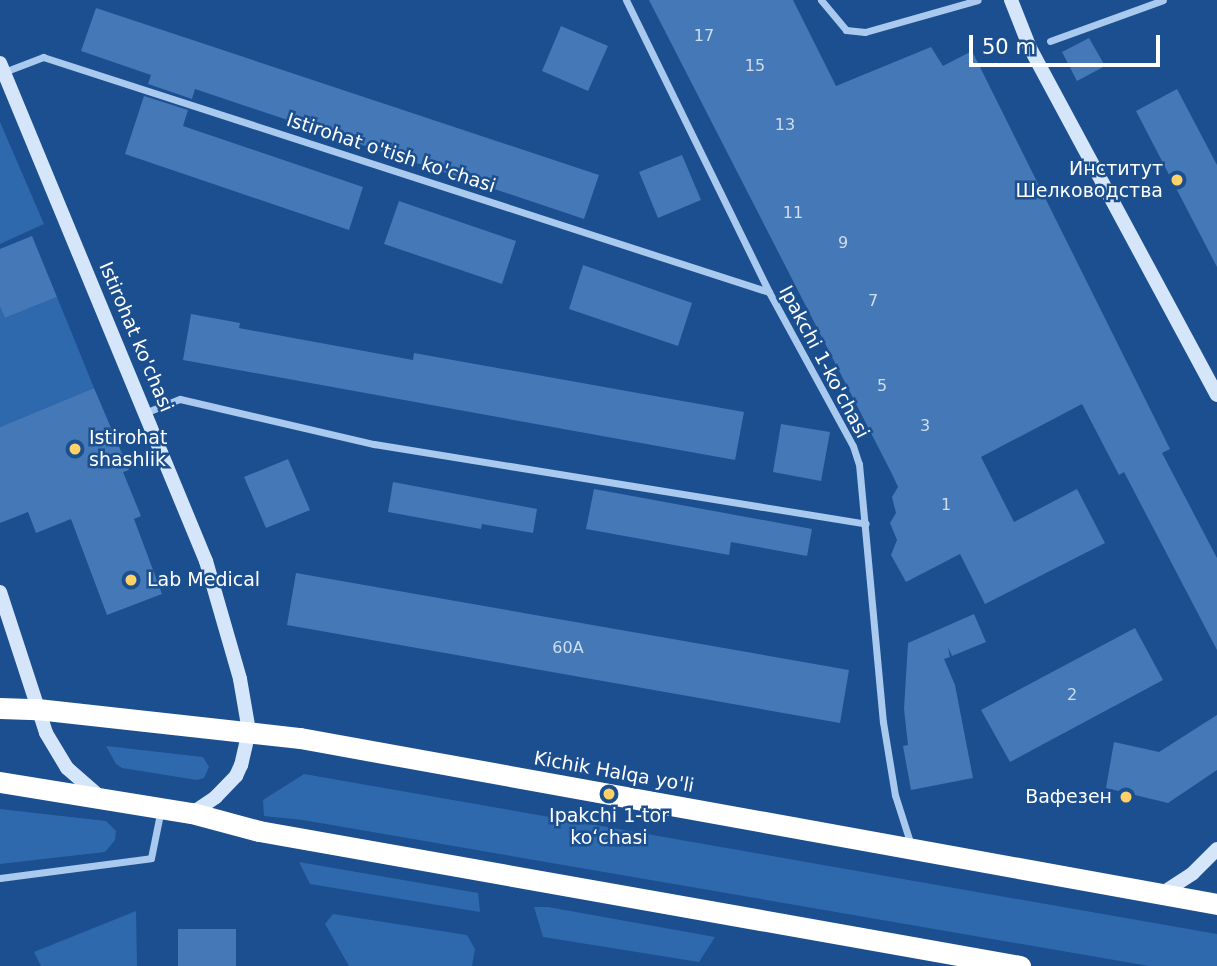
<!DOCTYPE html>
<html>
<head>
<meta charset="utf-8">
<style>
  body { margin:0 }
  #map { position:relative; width:1217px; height:966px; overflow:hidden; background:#1b4f8f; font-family:"DejaVu Sans",sans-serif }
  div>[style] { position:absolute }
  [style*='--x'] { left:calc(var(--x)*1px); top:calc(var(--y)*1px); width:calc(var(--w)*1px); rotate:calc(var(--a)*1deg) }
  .green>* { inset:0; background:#2e69ad }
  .building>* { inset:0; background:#4478b7 }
  .street>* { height:7px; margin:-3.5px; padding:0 3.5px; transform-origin:3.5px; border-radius:3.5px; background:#a9c9ee }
  .secondary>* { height:14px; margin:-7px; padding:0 7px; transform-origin:7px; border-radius:7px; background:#d6e6fa }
  .highway>* { height:21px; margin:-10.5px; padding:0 10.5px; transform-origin:10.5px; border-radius:10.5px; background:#fff }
  .dots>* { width:19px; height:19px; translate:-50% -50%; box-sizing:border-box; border:4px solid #1b4f8f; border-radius:50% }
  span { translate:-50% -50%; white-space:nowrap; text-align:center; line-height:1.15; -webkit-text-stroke:5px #1b4f8f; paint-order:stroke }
  .number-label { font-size:16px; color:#d0dded }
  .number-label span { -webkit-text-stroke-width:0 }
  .street-label { font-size:19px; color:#fff }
  .poi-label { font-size:19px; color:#fff }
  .right { translate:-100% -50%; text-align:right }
  .left { translate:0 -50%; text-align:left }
  .scale { position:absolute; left:969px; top:35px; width:191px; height:32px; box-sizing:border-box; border:4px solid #fff; border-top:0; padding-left:9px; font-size:21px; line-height:24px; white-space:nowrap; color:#fff; -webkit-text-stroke:5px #1b4f8f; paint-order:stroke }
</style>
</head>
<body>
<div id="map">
  <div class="green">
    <i style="clip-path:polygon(0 122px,44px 224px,0 244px)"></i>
    <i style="clip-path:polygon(57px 297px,94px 388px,0 427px,0 307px,5px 318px)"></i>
    <i style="clip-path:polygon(106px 746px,203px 757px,209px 767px,204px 778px,197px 780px,122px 768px,116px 764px)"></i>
    <i style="clip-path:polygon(304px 774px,1217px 934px,1217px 966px,1149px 966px,303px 820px,264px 816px,263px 800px)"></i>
    <i style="clip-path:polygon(0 809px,106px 821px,116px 831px,115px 840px,105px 852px,0 864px)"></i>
    <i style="clip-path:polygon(299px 862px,478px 893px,480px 912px,310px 884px)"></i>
    <i style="clip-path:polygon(534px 907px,548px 907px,715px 937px,699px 962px,543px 937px)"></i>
    <i style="clip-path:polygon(136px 911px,137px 966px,41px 966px,34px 952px)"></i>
    <i style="clip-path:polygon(333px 914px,467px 935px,475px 949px,472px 966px,349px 966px,325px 924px)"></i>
  </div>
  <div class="building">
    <i style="clip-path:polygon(649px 0,793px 0,836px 86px,931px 47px,943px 66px,972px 51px,1170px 449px,1162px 453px,1217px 558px,1217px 650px,1124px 472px,1119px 475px,1082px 404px,981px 457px,1014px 522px,1077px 489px,1105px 543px,985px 604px,960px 554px,906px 582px,891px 555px,897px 540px,890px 523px,896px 513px,892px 497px,898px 487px,892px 474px)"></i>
    <i style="clip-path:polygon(96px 8px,599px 175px,584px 219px,195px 89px,192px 99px,148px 84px,151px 75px,81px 51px)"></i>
    <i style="clip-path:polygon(561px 26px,608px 46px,588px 91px,542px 71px)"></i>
    <i style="clip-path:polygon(1089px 38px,1105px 66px,1077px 81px,1062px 52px)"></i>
    <i style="clip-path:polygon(1177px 89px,1217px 165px,1217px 267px,1136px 111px)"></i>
    <i style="clip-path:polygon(144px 96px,188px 110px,183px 126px,363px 187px,349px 230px,125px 154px)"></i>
    <i style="clip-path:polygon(682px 155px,701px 200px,658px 218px,639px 172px)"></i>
    <i style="clip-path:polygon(399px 201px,516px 241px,502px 284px,384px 244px)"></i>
    <i style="clip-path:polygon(32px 236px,57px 297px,5px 318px,0 307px,0 249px)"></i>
    <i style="clip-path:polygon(583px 265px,692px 303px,678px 346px,569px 309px)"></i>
    <i style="clip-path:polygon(191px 314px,240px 323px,239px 328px,413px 360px,414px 353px,744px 412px,735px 460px,183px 360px)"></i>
    <i style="clip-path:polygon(94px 388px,129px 470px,123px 472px,141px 516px,134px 519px,162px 594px,107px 615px,71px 519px,36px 533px,28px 512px,0 523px,0 427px)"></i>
    <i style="clip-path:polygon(781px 424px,830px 432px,821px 481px,773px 472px)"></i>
    <i style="clip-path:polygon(288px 459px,310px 510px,266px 528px,244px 477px)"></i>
    <i style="clip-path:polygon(393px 482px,537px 509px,533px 533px,482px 524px,481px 529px,388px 512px)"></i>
    <i style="clip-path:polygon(594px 489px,812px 529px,807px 556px,731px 542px,729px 555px,586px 529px)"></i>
    <i style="clip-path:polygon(296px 573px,849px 670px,840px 723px,287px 625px)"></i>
    <i style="clip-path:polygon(974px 614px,986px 642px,952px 656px,948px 647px,950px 657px,944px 659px,955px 685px,973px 778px,911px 790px,903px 746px,908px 745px,904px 709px,908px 643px)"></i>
    <i style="clip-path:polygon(1135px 628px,1163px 680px,1010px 762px,981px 710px)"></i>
    <i style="clip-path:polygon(1217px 715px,1217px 770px,1168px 803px,1106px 788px,1114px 742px,1159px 752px)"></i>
    <i style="clip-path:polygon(178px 929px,236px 929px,236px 966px,178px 966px)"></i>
  </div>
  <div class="street">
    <i style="--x:626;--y:0;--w:325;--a:63.9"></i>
    <i style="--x:769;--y:292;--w:175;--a:61.4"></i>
    <i style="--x:853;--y:446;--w:19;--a:72"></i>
    <i style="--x:859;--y:464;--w:259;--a:84.7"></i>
    <i style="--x:883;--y:722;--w:74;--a:80.7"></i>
    <i style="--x:895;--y:795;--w:52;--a:72.3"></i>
    <i style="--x:821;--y:0;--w:39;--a:50"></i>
    <i style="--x:846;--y:30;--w:19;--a:6"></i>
    <i style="--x:865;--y:32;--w:117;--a:-15.8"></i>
    <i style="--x:1050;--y:41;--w:120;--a:-19.9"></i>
    <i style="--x:4;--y:72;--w:42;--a:-21"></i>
    <i style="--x:43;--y:57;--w:763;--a:17.94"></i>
    <i style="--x:147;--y:412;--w:35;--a:-22"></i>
    <i style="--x:180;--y:399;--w:199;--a:13.1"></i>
    <i style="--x:374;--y:444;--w:498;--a:9.2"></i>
    <i style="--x:0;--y:878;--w:152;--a:-7.5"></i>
    <i style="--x:151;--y:858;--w:50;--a:-78.5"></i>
  </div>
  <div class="secondary">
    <i style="--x:1011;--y:0;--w:52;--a:68.4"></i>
    <i style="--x:1030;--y:48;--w:394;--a:61.7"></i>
    <i style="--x:0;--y:63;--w:539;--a:67.53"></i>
    <i style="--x:206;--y:561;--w:123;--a:73.9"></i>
    <i style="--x:240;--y:679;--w:53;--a:80.2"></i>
    <i style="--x:249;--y:731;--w:35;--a:103"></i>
    <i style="--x:241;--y:765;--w:12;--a:114"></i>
    <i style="--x:236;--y:776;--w:29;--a:134"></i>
    <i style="--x:216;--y:797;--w:29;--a:146"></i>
    <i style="--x:0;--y:592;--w:148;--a:71.9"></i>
    <i style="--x:46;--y:733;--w:41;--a:59"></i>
    <i style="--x:67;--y:768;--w:43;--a:41.2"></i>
    <i style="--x:1161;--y:894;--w:38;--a:-33"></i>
    <i style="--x:1193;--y:873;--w:34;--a:-45"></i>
  </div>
  <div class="highway">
    <i style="--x:0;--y:708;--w:37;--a:2"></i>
    <i style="--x:37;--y:709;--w:265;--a:6.3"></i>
    <i style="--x:300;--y:738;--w:932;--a:10.26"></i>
    <i style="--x:0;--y:782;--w:194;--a:9.2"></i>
    <i style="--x:192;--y:813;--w:69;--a:15"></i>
    <i style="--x:259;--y:831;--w:773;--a:10.06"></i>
  </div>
  <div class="dots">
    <i style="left:1177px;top:180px;background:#ffd166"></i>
    <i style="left:75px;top:449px;background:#ffd166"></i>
    <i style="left:131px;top:580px;background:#ffd166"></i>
    <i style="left:609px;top:794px;background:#ffd166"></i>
    <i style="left:1126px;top:797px;background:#ffd166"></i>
  </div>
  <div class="number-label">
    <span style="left:704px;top:36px">17</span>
    <span style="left:755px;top:66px">15</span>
    <span style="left:785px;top:125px">13</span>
    <span style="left:793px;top:213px">11</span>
    <span style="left:843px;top:243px">9</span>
    <span style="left:873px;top:301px">7</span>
    <span style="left:882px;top:386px">5</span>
    <span style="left:925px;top:426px">3</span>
    <span style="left:946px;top:505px">1</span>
    <span style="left:568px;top:648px">60А</span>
    <span style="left:1072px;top:695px">2</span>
  </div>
  <div class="street-label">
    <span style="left:391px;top:153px;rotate:18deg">Istirohat o'tish ko'chasi</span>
    <span style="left:136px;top:337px;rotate:67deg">Istirohat ko'chasi</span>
    <span style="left:824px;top:362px;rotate:62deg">Ipakchi 1-ko'chasi</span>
    <span style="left:614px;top:772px;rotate:10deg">Kichik Halqa yo'li</span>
  </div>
  <div class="poi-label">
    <span class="right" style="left:1163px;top:180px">Институт<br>Шелководства</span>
    <span class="left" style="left:89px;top:449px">Istirohat<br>shashlik</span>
    <span class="left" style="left:147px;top:580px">Lab Medical</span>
    <span class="right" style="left:1112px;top:797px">Вафезен</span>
    <span style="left:609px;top:827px">Ipakchi 1-tor<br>koʻchasi</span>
  </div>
  <div class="scale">50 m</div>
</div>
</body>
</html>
